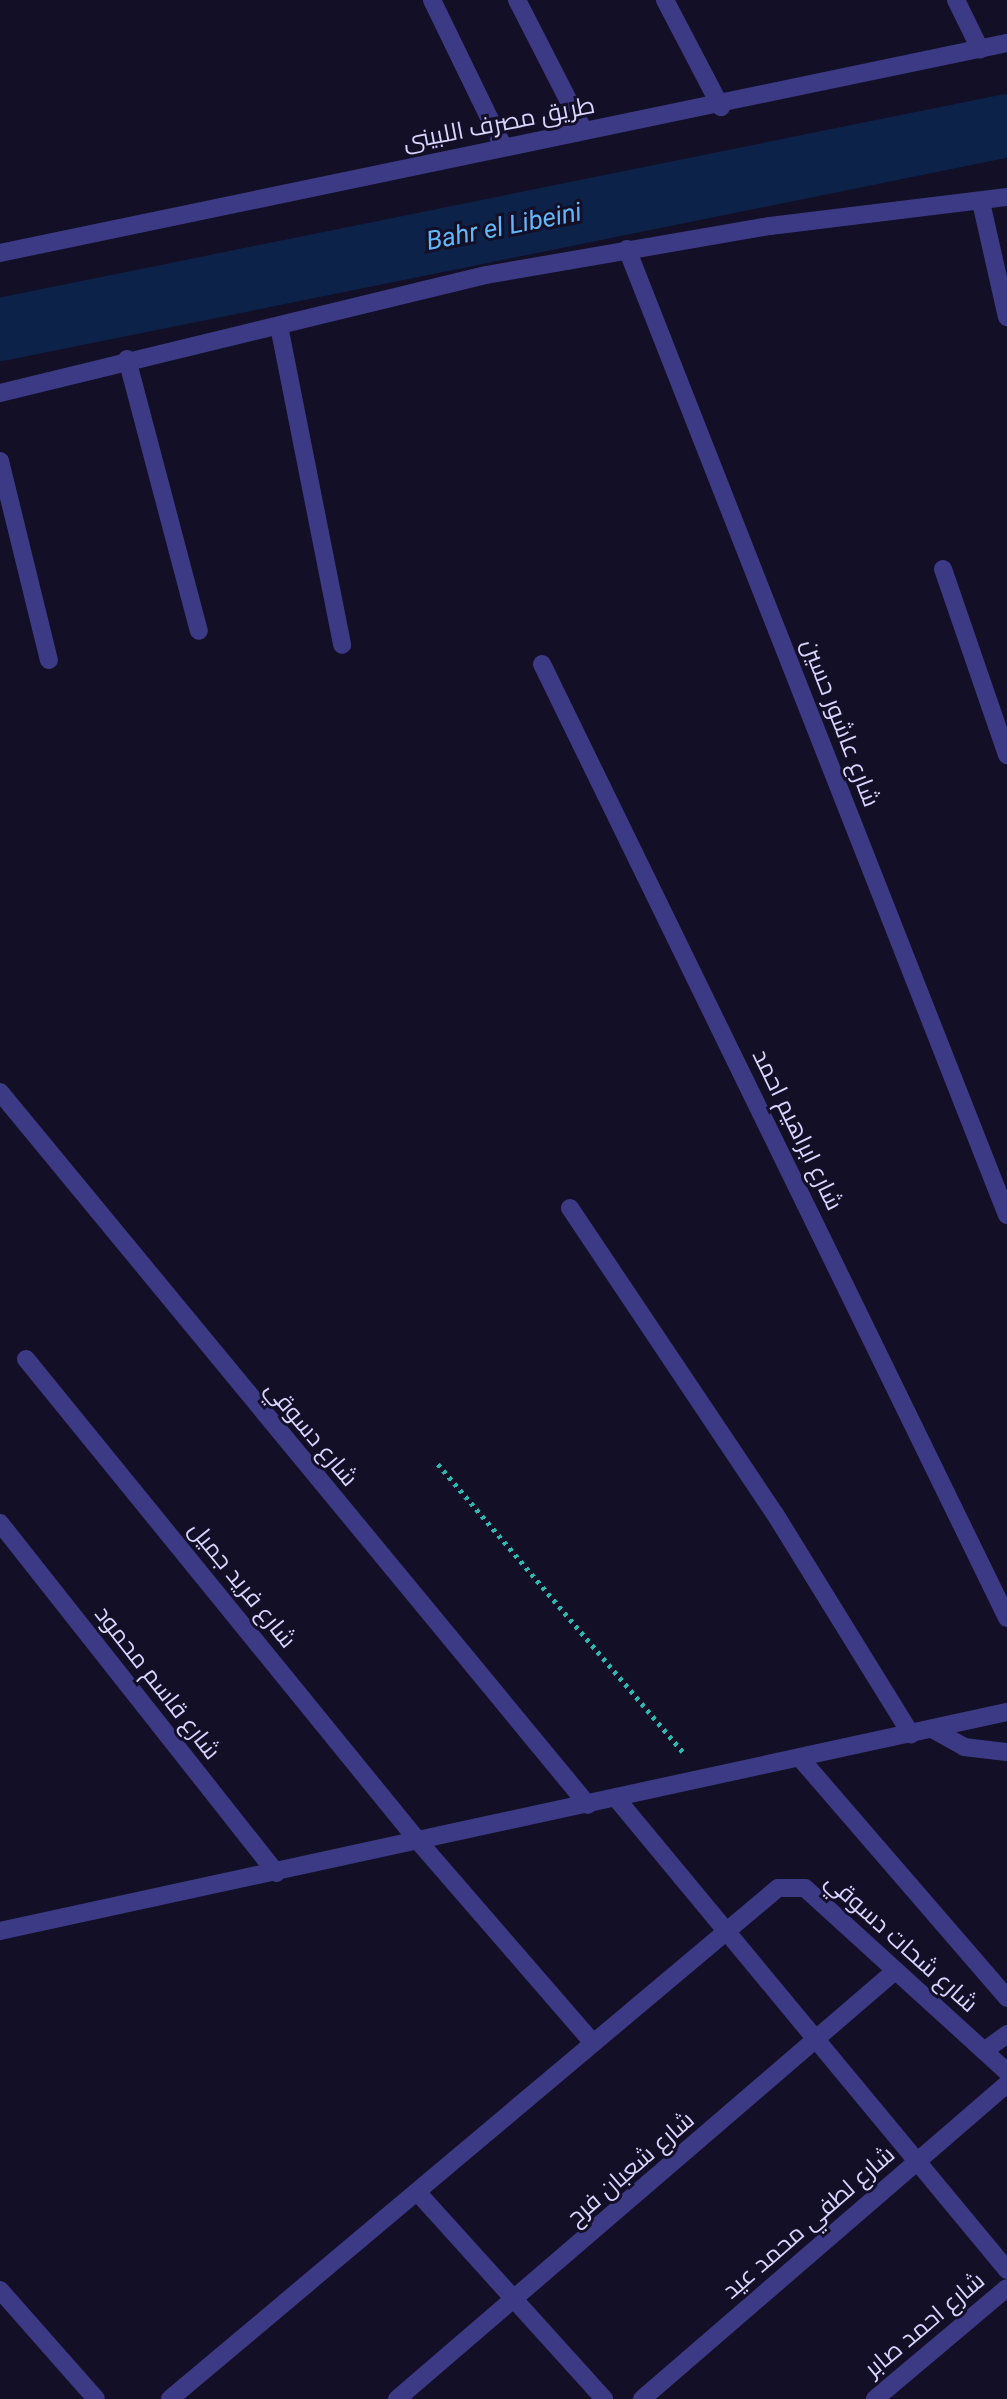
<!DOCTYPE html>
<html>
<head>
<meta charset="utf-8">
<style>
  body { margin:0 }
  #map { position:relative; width:1007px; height:2399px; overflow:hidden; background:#130f26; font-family:Roboto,Cairo,sans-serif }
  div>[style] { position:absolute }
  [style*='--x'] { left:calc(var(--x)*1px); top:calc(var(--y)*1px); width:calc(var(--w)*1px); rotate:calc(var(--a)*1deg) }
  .river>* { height:63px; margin:-31.5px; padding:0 31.5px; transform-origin:31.5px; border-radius:31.5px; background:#0c2248 }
  .path>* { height:4.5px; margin-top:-2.25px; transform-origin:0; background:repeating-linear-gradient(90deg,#2fb8b0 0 3.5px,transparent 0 8.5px) }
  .minor>* { height:18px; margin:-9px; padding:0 9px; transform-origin:9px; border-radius:9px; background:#3d3a85 }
  .tertiary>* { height:18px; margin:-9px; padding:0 9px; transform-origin:9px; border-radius:9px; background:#3d3a85 }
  span { translate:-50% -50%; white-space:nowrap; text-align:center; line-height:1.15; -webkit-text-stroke:6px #130f26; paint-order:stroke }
  .street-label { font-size:24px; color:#d9d4ff }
  .water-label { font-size:26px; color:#62b6ff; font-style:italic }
</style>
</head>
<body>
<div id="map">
  <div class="river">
    <i style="--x:0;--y:329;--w:1027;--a:-11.45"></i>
  </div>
  <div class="path">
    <i style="--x:438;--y:1464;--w:381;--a:49.6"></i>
  </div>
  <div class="minor">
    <i style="--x:432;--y:0;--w:162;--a:64.1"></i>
    <i style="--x:517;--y:0;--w:147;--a:62.9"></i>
    <i style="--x:665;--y:0;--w:121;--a:62.4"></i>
    <i style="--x:956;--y:0;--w:55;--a:63.9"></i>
    <i style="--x:981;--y:202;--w:118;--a:77.3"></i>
    <i style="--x:627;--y:249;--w:1038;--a:68.53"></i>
    <i style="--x:0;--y:253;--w:1029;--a:-11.78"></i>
    <i style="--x:279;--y:326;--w:325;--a:78.8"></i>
    <i style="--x:127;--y:359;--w:281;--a:75.2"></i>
    <i style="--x:0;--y:461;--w:205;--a:76.2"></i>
    <i style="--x:943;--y:569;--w:197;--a:71"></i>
    <i style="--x:542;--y:664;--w:1061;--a:64.01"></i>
    <i style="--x:0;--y:1092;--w:924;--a:50.49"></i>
    <i style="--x:570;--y:1208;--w:368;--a:56.2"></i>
    <i style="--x:775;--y:1514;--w:259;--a:58.3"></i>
    <i style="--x:26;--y:1359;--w:623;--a:50.87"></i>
    <i style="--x:419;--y:1842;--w:266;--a:49.1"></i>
    <i style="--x:0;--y:1523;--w:446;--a:51.7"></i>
    <i style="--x:932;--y:1729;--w:37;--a:29"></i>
    <i style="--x:964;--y:1747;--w:43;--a:6.6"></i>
    <i style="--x:800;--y:1758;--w:317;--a:49.2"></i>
    <i style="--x:616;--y:1798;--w:613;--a:50.36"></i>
    <i style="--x:0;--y:1931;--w:1031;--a:-12.27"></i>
    <i style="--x:984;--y:2051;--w:29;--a:-36"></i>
    <i style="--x:419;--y:2194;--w:276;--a:47.9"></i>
    <i style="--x:0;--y:2290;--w:145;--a:48.6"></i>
    <i style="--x:170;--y:2399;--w:794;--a:-40.05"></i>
    <i style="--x:778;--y:1888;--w:27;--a:0"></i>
    <i style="--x:805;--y:1888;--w:273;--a:42.3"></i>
    <i style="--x:397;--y:2399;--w:657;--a:-40.68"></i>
    <i style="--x:642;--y:2399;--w:482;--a:-40.8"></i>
    <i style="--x:875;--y:2399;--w:172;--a:-40.1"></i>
  </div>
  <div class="tertiary">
    <i style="--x:0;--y:393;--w:500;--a:-13.65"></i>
    <i style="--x:486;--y:275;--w:288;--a:-9.8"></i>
    <i style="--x:770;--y:226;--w:239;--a:-7"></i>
  </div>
  <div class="street-label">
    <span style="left:499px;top:124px;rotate:-11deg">طريق مصرف اللبينى</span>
    <span style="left:840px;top:723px;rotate:69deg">شارع عاشور حسين</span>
    <span style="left:797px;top:1130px;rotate:64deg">شارع ابراهيم احمد</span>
    <span style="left:311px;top:1434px;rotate:50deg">شارع دسوقي</span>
    <span style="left:242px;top:1585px;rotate:51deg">شارع فريد جميل</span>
    <span style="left:157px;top:1683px;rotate:52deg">شارع قاسم محمود</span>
    <span style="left:901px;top:1943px;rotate:42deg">شارع شحات دسوقي</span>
    <span style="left:631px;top:2169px;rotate:-41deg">شارع شعبان فرح</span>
    <span style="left:809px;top:2223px;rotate:-41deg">شارع لطفي محمد عيد</span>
    <span style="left:925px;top:2325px;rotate:-40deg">شارع احمد صابر</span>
  </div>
  <div class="water-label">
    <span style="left:504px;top:227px;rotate:-11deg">Bahr el Libeini</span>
  </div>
</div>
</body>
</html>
